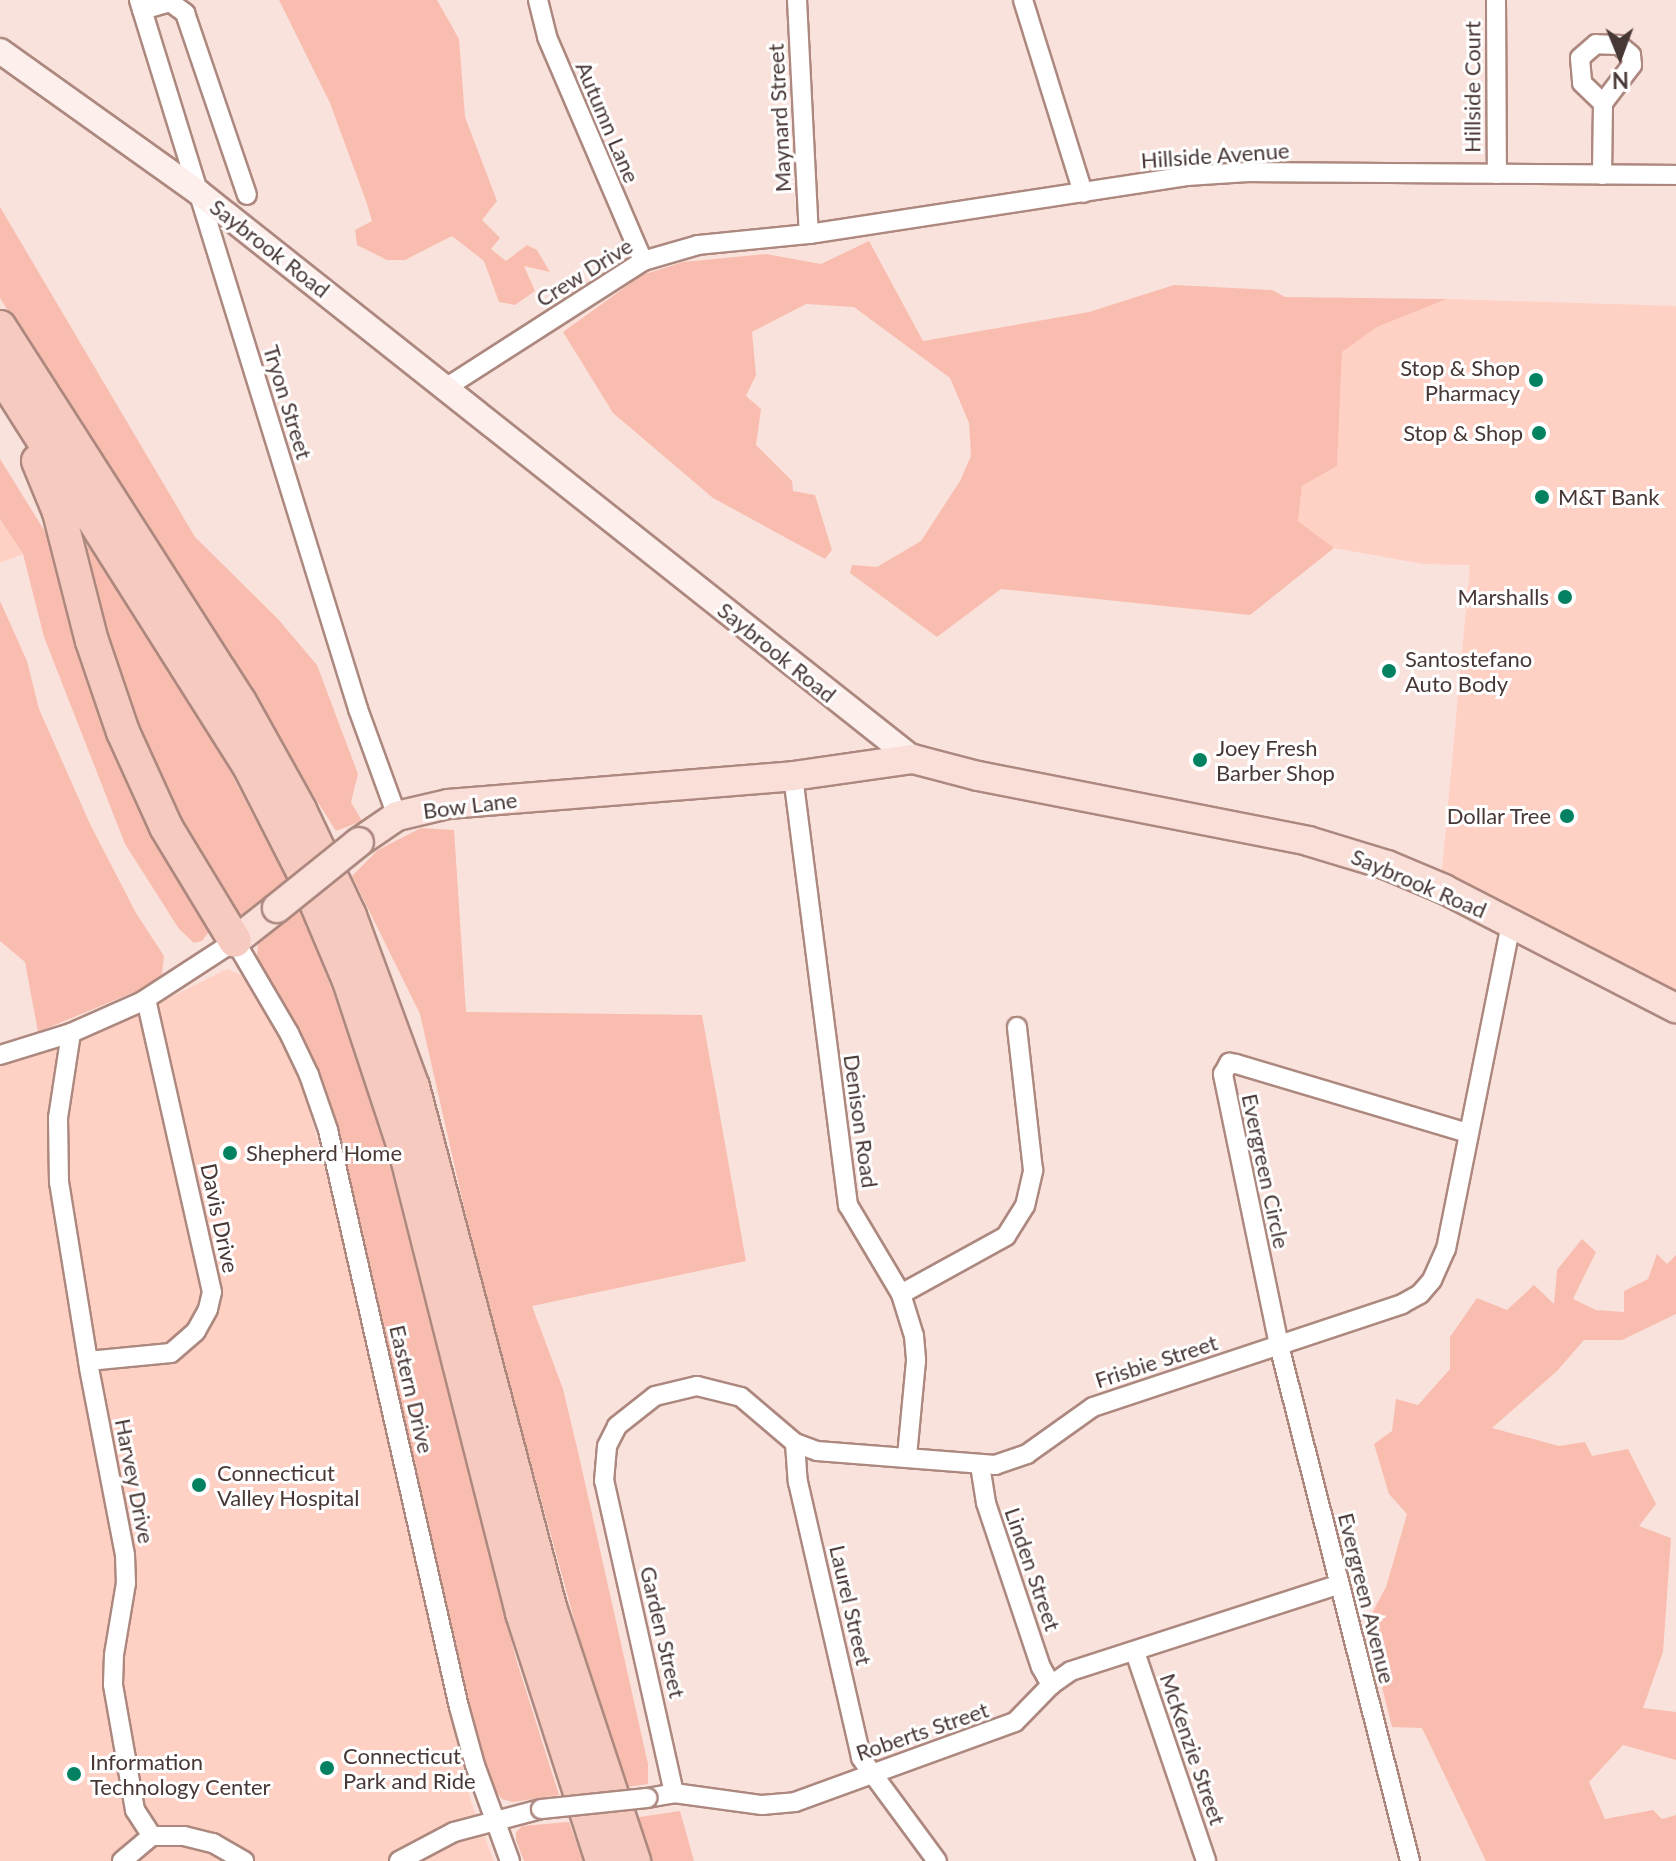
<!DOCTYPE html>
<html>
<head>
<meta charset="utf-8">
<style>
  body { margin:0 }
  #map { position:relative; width:1676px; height:1861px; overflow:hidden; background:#fae2dc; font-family:Lato,sans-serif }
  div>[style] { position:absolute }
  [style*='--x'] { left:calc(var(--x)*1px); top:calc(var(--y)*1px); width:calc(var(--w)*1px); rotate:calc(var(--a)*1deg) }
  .built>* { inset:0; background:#ffd0c4 }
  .green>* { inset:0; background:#f9bdaf }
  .roads { filter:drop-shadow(2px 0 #ac887f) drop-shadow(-2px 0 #ac887f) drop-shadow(0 2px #ac887f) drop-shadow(0 -2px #ac887f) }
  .street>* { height:18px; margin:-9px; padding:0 9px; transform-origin:9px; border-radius:9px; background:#fff }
  .secondary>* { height:24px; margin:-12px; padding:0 12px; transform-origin:12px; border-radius:12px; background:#fcefec }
  .primary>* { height:28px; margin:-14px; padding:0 14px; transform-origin:14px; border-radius:14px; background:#fadfd9 }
  .highway>* { height:32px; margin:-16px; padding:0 16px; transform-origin:16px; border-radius:16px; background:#f6cabf }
  .bridges { filter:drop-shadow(2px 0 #ac887f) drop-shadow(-2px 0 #ac887f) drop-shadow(0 2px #ac887f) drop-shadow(0 -2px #ac887f) }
  .street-bridge>* { height:18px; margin:-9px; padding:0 9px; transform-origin:9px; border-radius:9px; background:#fff }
  .primary-bridge>* { height:28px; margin:-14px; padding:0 14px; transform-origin:14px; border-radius:14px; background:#fadfd9 }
  .dots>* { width:22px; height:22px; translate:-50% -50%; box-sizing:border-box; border:4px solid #fff; border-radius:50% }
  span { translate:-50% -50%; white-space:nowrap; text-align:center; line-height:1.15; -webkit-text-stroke:6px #fff; paint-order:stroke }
  .street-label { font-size:22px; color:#483835 }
  .poi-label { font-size:22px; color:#483835 }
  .right { translate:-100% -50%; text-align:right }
  .left { translate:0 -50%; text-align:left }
  .north { position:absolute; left:1580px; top:16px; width:80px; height:80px; -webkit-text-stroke:6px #fff; paint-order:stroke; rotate:179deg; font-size:22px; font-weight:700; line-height:32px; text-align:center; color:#483835 }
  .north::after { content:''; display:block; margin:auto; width:28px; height:36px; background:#483835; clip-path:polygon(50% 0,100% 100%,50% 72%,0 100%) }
</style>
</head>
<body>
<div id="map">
  <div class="built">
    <i style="clip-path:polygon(1447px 299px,1676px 306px,1676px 997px,1442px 871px,1470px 565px,1423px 564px,1334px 548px,1298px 521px,1302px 486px,1337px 466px,1342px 352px,1377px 327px)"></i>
    <i style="clip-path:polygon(0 519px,23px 554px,0 563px)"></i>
    <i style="clip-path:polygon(227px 969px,241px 975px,250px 984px,288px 1053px,305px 1096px,325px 1167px,471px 1802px,494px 1861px,0 1861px,0 1059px,89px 1038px)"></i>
  </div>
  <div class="green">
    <i style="clip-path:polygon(279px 0,437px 0,459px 39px,465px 117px,497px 201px,482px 220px,500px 238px,491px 249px,506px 261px,527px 245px,537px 250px,550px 272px,524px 266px,535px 291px,515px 305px,499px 302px,484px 261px,452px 236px,405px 260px,387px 260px,357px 245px,355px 230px,372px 221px,366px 201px,330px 103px)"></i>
    <i style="clip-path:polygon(0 207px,195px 537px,278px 619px,317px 665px,358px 774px,351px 802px,362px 821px,336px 831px,0 298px)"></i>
    <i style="clip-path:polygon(869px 241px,923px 341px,1089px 312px,1174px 285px,1272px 290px,1285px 297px,1447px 299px,1377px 327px,1342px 352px,1337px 466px,1302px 486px,1298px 521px,1334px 548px,1250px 615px,1001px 589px,937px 637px,850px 573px,852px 565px,877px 567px,921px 541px,960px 481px,971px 456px,969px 423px,950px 378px,854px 307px,806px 304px,752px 332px,756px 375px,746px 396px,761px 409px,756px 445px,792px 481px,793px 491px,815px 495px,832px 550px,825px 559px,713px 498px,613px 413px,563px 332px,642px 275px,683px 262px,766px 254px,821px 264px)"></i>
    <i style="clip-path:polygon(0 459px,54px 546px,72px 630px,109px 736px,187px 893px,210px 930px,202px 941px,194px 943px,179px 929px,125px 844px,44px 637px,23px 554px,0 519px)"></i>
    <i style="clip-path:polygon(78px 539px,93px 551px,216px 744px,288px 882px,242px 918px,229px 915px,142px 762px)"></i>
    <i style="clip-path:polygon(0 601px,27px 661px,39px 709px,90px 824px,136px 913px,164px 956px,162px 974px,151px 985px,38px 1032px,25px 962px,0 941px)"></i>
    <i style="clip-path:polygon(421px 828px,454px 830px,466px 1012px,702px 1015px,746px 1261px,532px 1306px,563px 1389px,579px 1456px,648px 1764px,648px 1784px,627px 1787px,618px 1778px,481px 1282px,420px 1014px,352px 876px,378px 850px)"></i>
    <i style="clip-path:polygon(300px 908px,356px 1051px,381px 1131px,516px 1659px,559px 1795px,513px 1802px,502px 1799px,495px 1791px,482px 1757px,339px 1135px,301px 1031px,257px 958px,258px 941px)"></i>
    <i style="clip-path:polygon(1582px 1239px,1596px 1252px,1573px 1299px,1596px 1310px,1624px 1312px,1624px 1291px,1648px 1279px,1657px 1254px,1667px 1264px,1676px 1255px,1676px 1314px,1622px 1340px,1584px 1340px,1557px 1371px,1492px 1428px,1559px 1446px,1585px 1442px,1592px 1456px,1628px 1449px,1656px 1504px,1639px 1526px,1671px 1538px,1663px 1652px,1643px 1708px,1676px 1712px,1676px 1760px,1623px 1745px,1589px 1782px,1605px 1819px,1653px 1810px,1662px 1819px,1676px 1815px,1676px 1861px,1486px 1861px,1422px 1728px,1392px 1727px,1366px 1624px,1386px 1587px,1407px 1514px,1389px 1494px,1374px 1444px,1392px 1431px,1396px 1399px,1418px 1405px,1450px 1369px,1450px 1337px,1477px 1298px,1507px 1310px,1534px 1285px,1554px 1304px,1557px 1270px)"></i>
    <i style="clip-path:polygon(680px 1811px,694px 1861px,650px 1861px,633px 1818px)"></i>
    <i style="clip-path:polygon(569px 1822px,583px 1861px,524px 1861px,516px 1840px,516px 1832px,522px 1826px)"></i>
  </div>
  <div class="roads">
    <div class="street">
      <i style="--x:139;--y:0;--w:742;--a:72.83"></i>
      <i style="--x:358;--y:709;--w:114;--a:70"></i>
      <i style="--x:538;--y:0;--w:38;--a:76"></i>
      <i style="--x:547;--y:37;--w:244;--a:66.8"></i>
      <i style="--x:797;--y:0;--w:234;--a:87.1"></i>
      <i style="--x:1023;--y:0;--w:202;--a:72.7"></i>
      <i style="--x:1496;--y:0;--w:174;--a:89.7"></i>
      <i style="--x:142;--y:10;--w:29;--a:-16"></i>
      <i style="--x:170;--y:2;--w:19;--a:36"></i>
      <i style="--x:185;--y:13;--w:192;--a:71.2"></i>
      <i style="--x:1602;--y:175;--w:72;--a:-89.2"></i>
      <i style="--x:1603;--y:103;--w:48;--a:-52.7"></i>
      <i style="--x:1632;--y:65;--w:10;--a:-96"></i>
      <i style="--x:1631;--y:55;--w:16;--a:-140"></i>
      <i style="--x:1619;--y:45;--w:23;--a:-178"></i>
      <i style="--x:1596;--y:44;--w:21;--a:139"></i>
      <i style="--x:1580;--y:58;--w:25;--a:85"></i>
      <i style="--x:1582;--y:83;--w:29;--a:44"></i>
      <i style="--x:447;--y:387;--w:233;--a:-32.7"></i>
      <i style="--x:643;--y:261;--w:57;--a:-16.2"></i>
      <i style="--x:698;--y:245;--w:112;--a:-5.7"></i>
      <i style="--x:809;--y:234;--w:382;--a:-8.7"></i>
      <i style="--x:1187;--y:176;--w:61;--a:-3.8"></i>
      <i style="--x:1248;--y:172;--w:428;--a:0.4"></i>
      <i style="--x:793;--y:776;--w:433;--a:82.7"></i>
      <i style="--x:848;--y:1205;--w:104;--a:59.2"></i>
      <i style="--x:901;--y:1294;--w:44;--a:72.8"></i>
      <i style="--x:914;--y:1336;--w:25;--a:85"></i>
      <i style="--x:916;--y:1361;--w:96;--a:95.4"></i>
      <i style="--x:71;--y:1033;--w:86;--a:98.7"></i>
      <i style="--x:58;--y:1118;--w:64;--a:89.1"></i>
      <i style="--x:59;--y:1182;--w:188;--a:80.8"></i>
      <i style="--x:89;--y:1368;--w:190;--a:79.1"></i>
      <i style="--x:125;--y:1555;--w:28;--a:88"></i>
      <i style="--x:126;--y:1583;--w:73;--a:99.5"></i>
      <i style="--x:114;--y:1655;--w:30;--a:92"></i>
      <i style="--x:113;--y:1685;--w:127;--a:80"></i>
      <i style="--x:135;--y:1810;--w:31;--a:57"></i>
      <i style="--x:152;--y:1836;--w:32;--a:0"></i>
      <i style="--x:184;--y:1836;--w:30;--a:14"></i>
      <i style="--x:213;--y:1843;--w:36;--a:30"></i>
      <i style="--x:0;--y:1055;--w:74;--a:-17.2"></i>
      <i style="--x:71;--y:1033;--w:77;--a:-23.9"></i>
      <i style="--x:141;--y:1002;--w:112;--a:-33"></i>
      <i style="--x:235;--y:941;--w:107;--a:59.6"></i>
      <i style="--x:289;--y:1033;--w:47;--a:64.5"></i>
      <i style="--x:309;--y:1075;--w:58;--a:70.9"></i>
      <i style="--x:328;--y:1130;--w:592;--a:77.21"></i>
      <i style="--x:459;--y:1707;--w:60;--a:74.6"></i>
      <i style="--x:475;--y:1765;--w:102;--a:70"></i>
      <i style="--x:901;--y:1294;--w:120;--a:-28.9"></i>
      <i style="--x:1006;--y:1236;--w:36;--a:-58"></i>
      <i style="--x:1025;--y:1206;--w:37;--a:-77"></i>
      <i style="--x:1033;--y:1170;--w:144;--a:-96.4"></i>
      <i style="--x:88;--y:1361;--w:83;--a:-5.5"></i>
      <i style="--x:171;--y:1353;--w:33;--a:-41"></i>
      <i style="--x:196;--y:1331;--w:25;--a:-61"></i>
      <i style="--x:208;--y:1309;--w:17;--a:-77"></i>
      <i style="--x:212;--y:1292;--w:299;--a:-102.7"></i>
      <i style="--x:795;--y:1443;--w:39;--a:86"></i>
      <i style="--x:798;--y:1482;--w:283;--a:77.1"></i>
      <i style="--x:861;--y:1758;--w:128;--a:53.6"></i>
      <i style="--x:980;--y:1465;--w:38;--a:81"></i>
      <i style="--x:986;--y:1503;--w:173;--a:71.5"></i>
      <i style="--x:1041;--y:1667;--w:21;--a:61"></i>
      <i style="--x:1135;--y:1652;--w:221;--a:71.2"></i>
      <i style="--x:674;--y:1793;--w:320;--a:-102.6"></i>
      <i style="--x:604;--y:1481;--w:35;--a:-85"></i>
      <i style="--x:607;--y:1446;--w:22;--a:-63"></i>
      <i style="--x:617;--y:1426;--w:48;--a:-38.3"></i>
      <i style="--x:655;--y:1396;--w:43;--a:-13.4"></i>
      <i style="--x:697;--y:1386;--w:45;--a:14"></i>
      <i style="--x:741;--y:1397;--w:71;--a:40.4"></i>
      <i style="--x:795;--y:1443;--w:23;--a:20"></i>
      <i style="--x:817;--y:1451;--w:179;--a:4.5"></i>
      <i style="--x:995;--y:1465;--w:34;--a:-19"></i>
      <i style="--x:1027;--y:1454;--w:81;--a:-35.5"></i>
      <i style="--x:1093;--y:1407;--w:326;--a:-18.4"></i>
      <i style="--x:1402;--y:1304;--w:21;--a:-29"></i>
      <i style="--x:1420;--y:1294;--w:18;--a:-49"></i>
      <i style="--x:1432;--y:1280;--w:34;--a:-66"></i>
      <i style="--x:1446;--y:1249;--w:332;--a:-78.7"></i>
      <i style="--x:647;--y:1798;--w:27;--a:-10"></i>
      <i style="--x:674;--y:1793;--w:89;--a:7.8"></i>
      <i style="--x:762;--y:1805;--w:33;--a:-5"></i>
      <i style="--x:795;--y:1802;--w:234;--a:-20"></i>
      <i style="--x:1015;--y:1722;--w:52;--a:-45.8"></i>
      <i style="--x:1051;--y:1685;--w:24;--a:-35"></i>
      <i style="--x:1071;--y:1671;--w:281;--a:-17.9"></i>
      <i style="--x:122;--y:1861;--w:39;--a:-40"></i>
      <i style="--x:399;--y:1861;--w:62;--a:-27.8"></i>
      <i style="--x:454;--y:1832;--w:90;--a:-14.8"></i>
      <i style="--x:1410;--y:1861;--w:532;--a:-104.25"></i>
      <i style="--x:1279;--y:1345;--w:277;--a:-101.7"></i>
      <i style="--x:1223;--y:1074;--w:13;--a:-61"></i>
      <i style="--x:1229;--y:1063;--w:7;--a:8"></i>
      <i style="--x:1236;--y:1064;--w:242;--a:16.6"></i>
    </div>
    <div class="secondary">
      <i style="--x:0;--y:51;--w:243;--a:35.5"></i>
      <i style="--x:198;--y:192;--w:913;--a:38.41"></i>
    </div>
    <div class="primary">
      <i style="--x:359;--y:842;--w:46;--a:-34.4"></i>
      <i style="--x:397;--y:816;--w:52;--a:-13.2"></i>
      <i style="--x:448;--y:804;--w:346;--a:-4.6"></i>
      <i style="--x:793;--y:776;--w:121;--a:-8.1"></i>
      <i style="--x:913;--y:759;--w:67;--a:14.7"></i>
      <i style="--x:978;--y:776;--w:336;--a:11.1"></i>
      <i style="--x:1308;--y:841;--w:83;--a:16.9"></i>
      <i style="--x:1387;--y:865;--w:62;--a:22.8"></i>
      <i style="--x:1444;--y:889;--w:261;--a:27.2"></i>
      <i style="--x:235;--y:941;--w:53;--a:-38.2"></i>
    </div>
    <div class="highway">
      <i style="--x:0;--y:327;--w:445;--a:57.4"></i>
      <i style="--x:240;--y:702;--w:124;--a:60.9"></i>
      <i style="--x:300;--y:810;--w:117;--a:64.7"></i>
      <i style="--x:350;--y:916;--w:182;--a:69.8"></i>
      <i style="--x:413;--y:1087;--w:538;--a:75.24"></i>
      <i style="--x:550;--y:1607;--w:268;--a:71.7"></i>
      <i style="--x:0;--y:372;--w:466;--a:57.7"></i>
      <i style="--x:249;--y:766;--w:119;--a:63"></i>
      <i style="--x:303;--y:872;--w:118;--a:67.1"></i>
      <i style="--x:349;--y:981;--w:178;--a:71.7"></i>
      <i style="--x:405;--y:1150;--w:478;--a:75.8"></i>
      <i style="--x:522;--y:1613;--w:261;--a:72.1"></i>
      <i style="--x:38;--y:461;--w:55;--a:67.6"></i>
      <i style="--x:59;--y:512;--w:133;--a:75.7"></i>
      <i style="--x:92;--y:641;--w:96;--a:71.2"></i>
      <i style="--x:123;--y:732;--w:104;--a:65.6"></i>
      <i style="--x:166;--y:827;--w:133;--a:58.8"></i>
    </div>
  </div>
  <div class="bridges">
    <div class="street-bridge">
      <i style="--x:541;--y:1809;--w:107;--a:-5.9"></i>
    </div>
    <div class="primary-bridge">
      <i style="--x:277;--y:908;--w:105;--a:-38.8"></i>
    </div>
  </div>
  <div class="dots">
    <i style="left:1536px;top:380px;background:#038161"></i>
    <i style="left:1539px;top:433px;background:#038161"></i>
    <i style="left:1542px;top:497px;background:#038161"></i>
    <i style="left:1565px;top:597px;background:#038161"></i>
    <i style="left:1389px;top:671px;background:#038161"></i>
    <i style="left:1200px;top:760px;background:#038161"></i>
    <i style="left:1567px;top:816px;background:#038161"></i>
    <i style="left:230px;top:1153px;background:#038161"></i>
    <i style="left:199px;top:1485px;background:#038161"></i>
    <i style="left:327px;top:1768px;background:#038161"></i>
    <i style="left:74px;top:1774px;background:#038161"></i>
  </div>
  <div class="street-label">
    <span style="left:1472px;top:87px;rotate:-90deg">Hillside Court</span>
    <span style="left:779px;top:118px;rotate:-93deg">Maynard Street</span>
    <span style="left:608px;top:122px;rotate:67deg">Autumn Lane</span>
    <span style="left:1215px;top:155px;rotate:-4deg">Hillside Avenue</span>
    <span style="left:270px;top:248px;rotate:38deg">Saybrook Road</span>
    <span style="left:584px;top:272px;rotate:-32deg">Crew Drive</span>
    <span style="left:288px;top:402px;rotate:73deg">Tryon Street</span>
    <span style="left:777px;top:652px;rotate:39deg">Saybrook Road</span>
    <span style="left:470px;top:805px;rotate:-7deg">Bow Lane</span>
    <span style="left:1419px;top:883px;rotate:23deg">Saybrook Road</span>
    <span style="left:861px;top:1121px;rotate:82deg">Denison Road</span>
    <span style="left:1266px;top:1171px;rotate:78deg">Evergreen Circle</span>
    <span style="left:220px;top:1218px;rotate:78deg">Davis Drive</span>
    <span style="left:1156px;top:1361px;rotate:-18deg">Frisbie Street</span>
    <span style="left:412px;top:1389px;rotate:77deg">Eastern Drive</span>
    <span style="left:135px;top:1481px;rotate:79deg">Harvey Drive</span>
    <span style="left:1033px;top:1569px;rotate:71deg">Linden Street</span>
    <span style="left:1367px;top:1598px;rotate:76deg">Evergreen Avenue</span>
    <span style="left:851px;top:1605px;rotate:77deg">Laurel Street</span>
    <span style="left:663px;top:1632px;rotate:77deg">Garden Street</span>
    <span style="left:922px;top:1731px;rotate:-19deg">Roberts Street</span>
    <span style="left:1193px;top:1749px;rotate:71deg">McKenzie Street</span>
  </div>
  <div class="poi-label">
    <span class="right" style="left:1520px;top:380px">Stop &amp; Shop<br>Pharmacy</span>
    <span class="right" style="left:1523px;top:433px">Stop &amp; Shop</span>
    <span class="left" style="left:1558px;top:497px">M&amp;T Bank</span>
    <span class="right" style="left:1549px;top:597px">Marshalls</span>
    <span class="left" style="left:1405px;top:671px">Santostefano<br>Auto Body</span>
    <span class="left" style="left:1216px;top:760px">Joey Fresh<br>Barber Shop</span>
    <span class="right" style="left:1551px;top:816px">Dollar Tree</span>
    <span class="left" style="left:246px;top:1153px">Shepherd Home</span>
    <span class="left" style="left:217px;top:1485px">Connecticut<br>Valley Hospital</span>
    <span class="left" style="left:343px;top:1768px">Connecticut<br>Park and Ride</span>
    <span class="left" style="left:90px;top:1774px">Information<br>Technology Center</span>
  </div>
  <div class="north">N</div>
</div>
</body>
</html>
